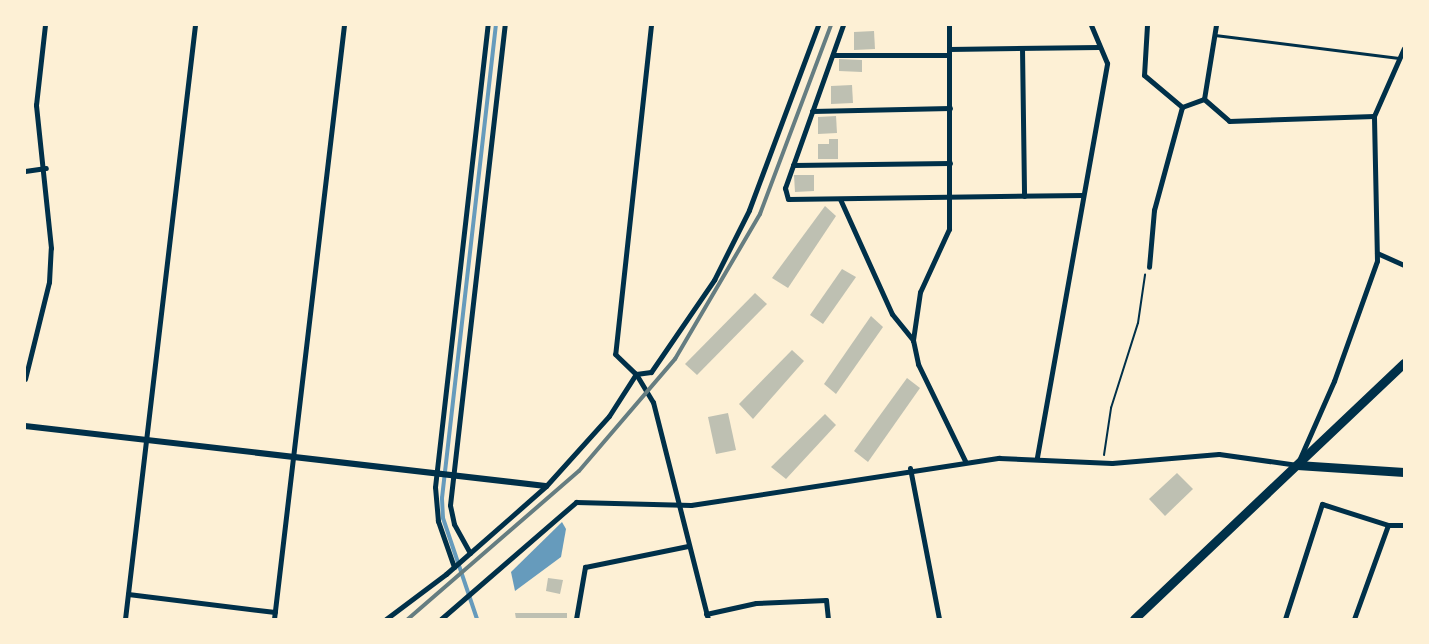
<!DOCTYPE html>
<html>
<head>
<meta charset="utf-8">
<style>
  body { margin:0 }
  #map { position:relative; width:1429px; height:644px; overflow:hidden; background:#fdf0d5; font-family:"Asap Condensed",sans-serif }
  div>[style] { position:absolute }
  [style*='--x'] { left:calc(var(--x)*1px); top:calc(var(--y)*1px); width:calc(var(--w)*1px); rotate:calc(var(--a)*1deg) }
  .water>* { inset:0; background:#669bbc }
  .stream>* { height:4px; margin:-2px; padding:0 2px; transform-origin:2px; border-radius:2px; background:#669bbc }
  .building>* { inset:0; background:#bec0b2 }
  .path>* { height:2px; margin:-1px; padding:0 1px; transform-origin:1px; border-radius:1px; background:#003049 }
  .service>* { height:2.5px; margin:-1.25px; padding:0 1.25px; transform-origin:1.25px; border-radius:1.25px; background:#003049 }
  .minor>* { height:5px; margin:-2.5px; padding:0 2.5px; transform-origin:2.5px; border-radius:2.5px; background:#003049 }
  .tertiary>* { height:6px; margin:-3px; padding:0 3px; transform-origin:3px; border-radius:3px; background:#003049 }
  .primary>* { height:9px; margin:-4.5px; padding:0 4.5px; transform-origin:4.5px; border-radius:4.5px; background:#003049 }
  .rail>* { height:4px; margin:-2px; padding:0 2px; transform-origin:2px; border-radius:2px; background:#657d81 }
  span { translate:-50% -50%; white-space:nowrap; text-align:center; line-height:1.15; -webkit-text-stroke:4px #fdf0d5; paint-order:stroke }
  .frame { position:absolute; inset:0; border:26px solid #fdf0d5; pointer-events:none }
</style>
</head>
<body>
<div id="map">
  <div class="water">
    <i style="clip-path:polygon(562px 522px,566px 529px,561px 557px,515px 591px,511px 572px)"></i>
  </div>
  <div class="stream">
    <i style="--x:477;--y:619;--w:107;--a:-108.6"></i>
    <i style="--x:443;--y:518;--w:20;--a:-93"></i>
    <i style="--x:442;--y:498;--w:476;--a:-83.5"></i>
  </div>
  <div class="building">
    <i style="clip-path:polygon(874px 31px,875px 49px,854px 50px,854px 32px)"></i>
    <i style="clip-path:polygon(839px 59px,862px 60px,862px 72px,839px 71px)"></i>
    <i style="clip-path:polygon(852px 85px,853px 103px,831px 104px,831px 86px)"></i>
    <i style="clip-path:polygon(836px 116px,837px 133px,818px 134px,818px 117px)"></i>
    <i style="clip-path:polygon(829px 139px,838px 139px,838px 159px,818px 159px,818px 144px,829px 144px)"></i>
    <i style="clip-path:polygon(794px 175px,814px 175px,814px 191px,795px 192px)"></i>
    <i style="clip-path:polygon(825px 206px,836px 216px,788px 288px,772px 278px)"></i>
    <i style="clip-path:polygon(842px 269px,856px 277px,823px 324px,810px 315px)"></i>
    <i style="clip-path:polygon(755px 293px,767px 304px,697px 375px,685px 364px)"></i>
    <i style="clip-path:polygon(871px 316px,883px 327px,836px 394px,824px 384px)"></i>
    <i style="clip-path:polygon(792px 350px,804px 361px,753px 419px,739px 404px)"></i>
    <i style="clip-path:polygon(907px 378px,920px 388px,868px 462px,854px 451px)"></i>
    <i style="clip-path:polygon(728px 413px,736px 450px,716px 454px,708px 417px)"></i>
    <i style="clip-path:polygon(825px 414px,836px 425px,786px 479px,771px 467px)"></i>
    <i style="clip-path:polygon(1177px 473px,1193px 489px,1165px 516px,1149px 499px)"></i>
    <i style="clip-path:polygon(548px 578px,563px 580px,560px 594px,546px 591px)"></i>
    <i style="clip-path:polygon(515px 613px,567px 613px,567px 619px,516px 619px)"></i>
  </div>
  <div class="path">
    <i style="--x:1104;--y:455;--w:48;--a:-81.5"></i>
    <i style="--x:1111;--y:408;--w:89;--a:-72.4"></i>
    <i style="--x:1138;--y:323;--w:49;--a:-81.7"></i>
  </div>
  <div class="service">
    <i style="--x:1215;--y:35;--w:185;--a:7.1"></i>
  </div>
  <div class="minor">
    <i style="--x:651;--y:25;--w:331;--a:96.2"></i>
    <i style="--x:615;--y:354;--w:29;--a:44"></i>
    <i style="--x:636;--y:374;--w:33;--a:59"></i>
    <i style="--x:653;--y:402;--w:224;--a:75.8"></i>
    <i style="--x:843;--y:25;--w:173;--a:109.6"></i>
    <i style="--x:785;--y:188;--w:11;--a:75"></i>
    <i style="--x:788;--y:199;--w:295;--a:-0.8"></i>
    <i style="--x:949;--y:25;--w:204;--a:90"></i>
    <i style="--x:949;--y:229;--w:69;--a:114.7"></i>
    <i style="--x:920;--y:292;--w:49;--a:98.3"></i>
    <i style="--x:913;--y:340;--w:25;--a:78"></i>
    <i style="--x:918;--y:364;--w:108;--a:64.1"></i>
    <i style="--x:1147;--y:25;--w:50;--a:93.4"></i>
    <i style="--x:1144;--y:75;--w:50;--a:40.1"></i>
    <i style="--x:1182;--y:107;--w:107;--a:105.2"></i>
    <i style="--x:1154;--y:210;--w:57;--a:95"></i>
    <i style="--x:1216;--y:25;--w:75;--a:99.2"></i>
    <i style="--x:1204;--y:99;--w:33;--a:41"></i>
    <i style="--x:1229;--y:121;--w:145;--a:-2"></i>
    <i style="--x:1022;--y:48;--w:148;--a:89.2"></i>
    <i style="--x:949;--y:49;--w:150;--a:-0.8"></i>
    <i style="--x:833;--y:55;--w:116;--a:0"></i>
    <i style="--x:1182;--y:107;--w:23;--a:-20"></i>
    <i style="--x:812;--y:111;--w:138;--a:-1.2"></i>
    <i style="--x:793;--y:165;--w:157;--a:-0.7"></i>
    <i style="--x:25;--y:171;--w:21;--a:-8"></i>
    <i style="--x:840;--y:199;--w:126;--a:65.7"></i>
    <i style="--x:892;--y:314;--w:33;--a:51"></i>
    <i style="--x:1377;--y:253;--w:30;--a:24"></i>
    <i style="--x:25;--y:379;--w:100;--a:-76.1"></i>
    <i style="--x:49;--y:282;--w:34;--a:-87"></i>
    <i style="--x:51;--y:248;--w:144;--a:-96"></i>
    <i style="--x:36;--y:105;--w:81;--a:-83.6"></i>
    <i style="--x:1037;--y:457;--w:400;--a:-79.9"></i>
    <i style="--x:1107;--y:63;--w:41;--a:-112.8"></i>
    <i style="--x:910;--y:468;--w:154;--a:79.1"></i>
    <i style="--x:470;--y:553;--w:33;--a:-119"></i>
    <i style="--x:454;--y:524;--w:19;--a:-102"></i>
    <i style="--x:450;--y:505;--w:483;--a:-83.5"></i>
    <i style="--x:454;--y:567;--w:49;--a:-109.2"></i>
    <i style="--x:438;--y:521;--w:34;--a:-95"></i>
    <i style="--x:435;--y:487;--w:465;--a:-83.5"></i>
    <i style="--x:128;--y:594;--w:148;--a:7"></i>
    <i style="--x:706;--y:614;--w:51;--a:-12.4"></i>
    <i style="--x:756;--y:603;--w:70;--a:-2.5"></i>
    <i style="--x:826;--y:600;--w:19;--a:84"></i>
    <i style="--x:125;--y:619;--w:598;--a:-83.28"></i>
    <i style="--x:274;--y:619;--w:598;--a:-83.28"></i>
    <i style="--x:386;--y:619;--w:75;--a:-36.9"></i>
    <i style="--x:446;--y:574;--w:133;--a:-41.3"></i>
    <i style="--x:546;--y:486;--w:94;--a:-48"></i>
    <i style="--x:609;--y:416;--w:50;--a:-57.3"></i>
    <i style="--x:636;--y:374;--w:15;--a:-8"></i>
    <i style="--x:651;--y:372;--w:112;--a:-55.6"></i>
    <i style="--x:714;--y:280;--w:78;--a:-63.4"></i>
    <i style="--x:749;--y:210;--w:197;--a:-69.5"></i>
    <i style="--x:441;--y:619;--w:179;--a:-40.9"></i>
    <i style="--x:576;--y:502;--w:115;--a:1.5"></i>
    <i style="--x:691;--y:505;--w:312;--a:-8.7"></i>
    <i style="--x:999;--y:458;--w:113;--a:2.5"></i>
    <i style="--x:1112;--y:463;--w:107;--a:-4.8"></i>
    <i style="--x:1219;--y:454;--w:79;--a:8"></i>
    <i style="--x:1297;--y:465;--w:92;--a:-66.2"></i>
    <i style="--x:1334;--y:381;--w:127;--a:-70.3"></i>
    <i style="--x:1377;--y:261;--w:145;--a:-91.2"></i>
    <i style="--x:1374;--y:116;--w:74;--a:-66.2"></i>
    <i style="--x:576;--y:619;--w:53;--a:-80.2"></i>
    <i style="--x:585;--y:567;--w:105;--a:-11.5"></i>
    <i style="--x:1285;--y:619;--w:121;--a:-72.2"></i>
    <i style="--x:1322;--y:504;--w:69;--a:17.7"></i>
    <i style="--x:1388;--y:525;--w:16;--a:0"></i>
    <i style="--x:1354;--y:619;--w:100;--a:-70.1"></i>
  </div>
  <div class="tertiary">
    <i style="--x:25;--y:426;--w:524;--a:6.57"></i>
  </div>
  <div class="primary">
    <i style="--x:1297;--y:465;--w:107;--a:3.7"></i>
    <i style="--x:1134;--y:619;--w:372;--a:-43.5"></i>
  </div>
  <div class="rail">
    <i style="--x:408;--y:619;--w:226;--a:-40.9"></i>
    <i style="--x:579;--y:471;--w:148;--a:-49.4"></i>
    <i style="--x:675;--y:359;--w:168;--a:-59.6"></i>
    <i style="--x:760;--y:214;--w:202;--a:-69.4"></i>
  </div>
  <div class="frame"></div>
</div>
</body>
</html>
